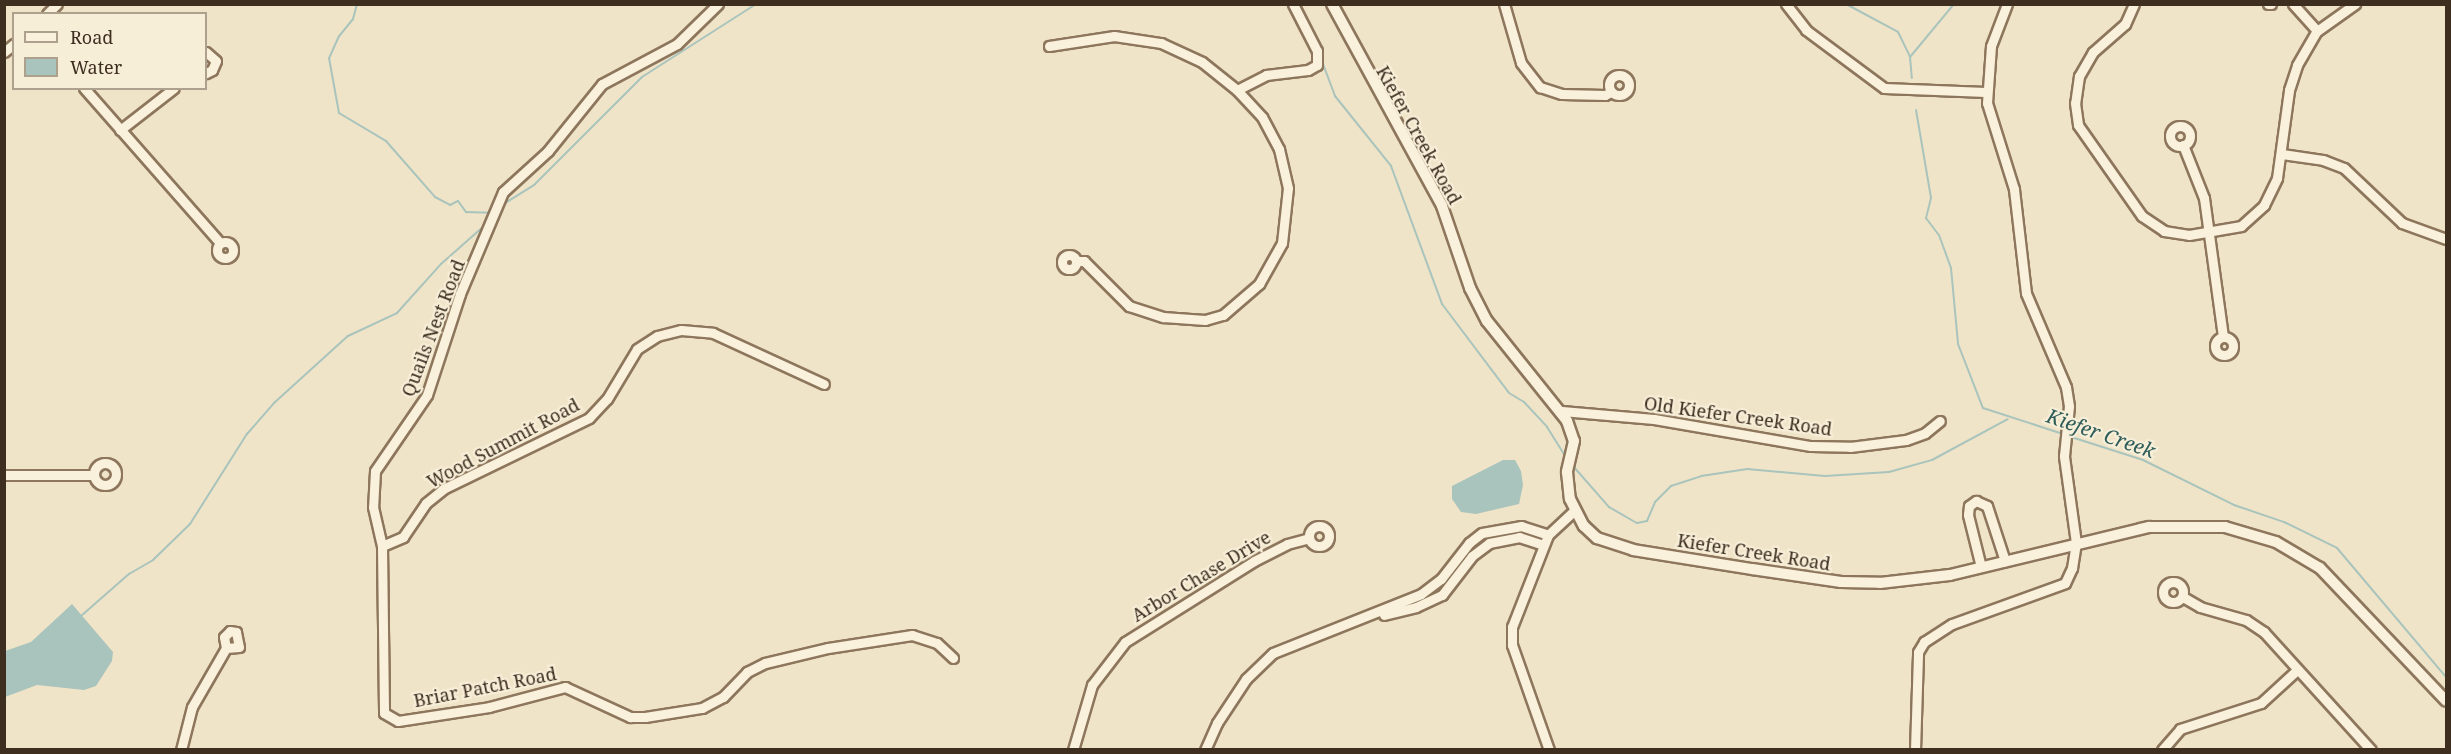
<!DOCTYPE html>
<html>
<head>
<meta charset="utf-8">
<style>
  body { margin:0 }
  #map { position:relative; width:2451px; height:754px; overflow:hidden; background:#f0e4c8; font-family:"Noto Serif",serif }
  div>[style] { position:absolute }
  [style*='--x'] { left:calc(var(--x)*1px); top:calc(var(--y)*1px); width:calc(var(--w)*1px); rotate:calc(var(--a)*1deg) }
  .water>* { inset:0; background:#a9c4bc }
  .stream>* { height:2px; margin:-1px; padding:0 1px; transform-origin:1px; border-radius:1px; background:#a9c4bc }
  .roads { filter:drop-shadow(2px 0 #8d765c) drop-shadow(-2px 0 #8d765c) drop-shadow(0 2px #8d765c) drop-shadow(0 -2px #8d765c) }
  .minor>* { height:9px; margin:-4.5px; padding:0 4.5px; transform-origin:4.5px; border-radius:4.5px; background:#faf1dc }
  .minor>.ring { margin:-4.5px; padding:0; box-sizing:content-box; background:none; border:9px solid #faf1dc; border-radius:50% }
  .tertiary>* { height:10px; margin:-5px; padding:0 5px; transform-origin:5px; border-radius:5px; background:#faf1dc }
  span { translate:-50% -50%; white-space:nowrap; text-align:center; line-height:1.15; -webkit-text-stroke:4.5px #f7eed8; paint-order:stroke }
  .street-label { font-size:18px; color:#3d2e20 }
  .water-label { font-size:20px; color:#2f5d5a; font-style:italic }
  .frame { position:absolute; inset:0; border:6px solid #3d2e20; pointer-events:none }
  .legend { position:absolute; left:12px; top:12px; width:195px; height:78px; box-sizing:border-box; background:#f7eed8; border:2px solid #ada18e; margin:0; padding:8px 10px; list-style:none; font-size:18px; color:#3d2e20 }
  .legend li { display:flex; align-items:center; gap:12px; height:30px }
  .legend b { width:30px; border:2px solid #ada18e }
</style>
</head>
<body>
<div id="map">
  <div class="water">
    <i style="clip-path:polygon(1503px 460px,1515px 460px,1521px 471px,1523px 485px,1519px 504px,1476px 514px,1461px 512px,1452px 499px,1452px 486px)"></i>
    <i style="clip-path:polygon(72px 604px,113px 652px,112px 661px,96px 686px,84px 690px,37px 685px,5px 697px,5px 651px,31px 642px)"></i>
  </div>
  <div class="stream">
    <i style="--x:357;--y:4;--w:16;--a:105"></i>
    <i style="--x:353;--y:19;--w:22;--a:129"></i>
    <i style="--x:339;--y:36;--w:24;--a:114"></i>
    <i style="--x:329;--y:58;--w:56;--a:79.7"></i>
    <i style="--x:339;--y:113;--w:55;--a:30.8"></i>
    <i style="--x:386;--y:141;--w:74;--a:48.8"></i>
    <i style="--x:435;--y:197;--w:17;--a:28"></i>
    <i style="--x:450;--y:205;--w:9;--a:-27"></i>
    <i style="--x:458;--y:201;--w:14;--a:54"></i>
    <i style="--x:466;--y:212;--w:24;--a:2"></i>
    <i style="--x:1846;--y:4;--w:59;--a:28.3"></i>
    <i style="--x:1898;--y:32;--w:28;--a:64"></i>
    <i style="--x:1910;--y:57;--w:21;--a:85"></i>
    <i style="--x:1320;--y:56;--w:43;--a:69.4"></i>
    <i style="--x:1335;--y:96;--w:90;--a:51.3"></i>
    <i style="--x:1391;--y:166;--w:147;--a:69.7"></i>
    <i style="--x:1442;--y:304;--w:111;--a:53"></i>
    <i style="--x:1509;--y:393;--w:17;--a:31"></i>
    <i style="--x:1524;--y:402;--w:34;--a:47"></i>
    <i style="--x:1547;--y:427;--w:36;--a:58"></i>
    <i style="--x:1910;--y:57;--w:69;--a:-50.3"></i>
    <i style="--x:1916;--y:110;--w:89;--a:80.3"></i>
    <i style="--x:1931;--y:198;--w:21;--a:104"></i>
    <i style="--x:1926;--y:218;--w:21;--a:53"></i>
    <i style="--x:1939;--y:235;--w:35;--a:70"></i>
    <i style="--x:1951;--y:268;--w:76;--a:84.7"></i>
    <i style="--x:1958;--y:344;--w:69;--a:68.7"></i>
    <i style="--x:1983;--y:408;--w:84;--a:18"></i>
    <i style="--x:502;--y:205;--w:39;--a:-32"></i>
    <i style="--x:535;--y:184;--w:151;--a:-45"></i>
    <i style="--x:642;--y:77;--w:135;--a:-32.6"></i>
    <i style="--x:2068;--y:436;--w:79;--a:17.7"></i>
    <i style="--x:2143;--y:460;--w:102;--a:26.3"></i>
    <i style="--x:2234;--y:505;--w:53;--a:18.8"></i>
    <i style="--x:2284;--y:522;--w:59;--a:26.1"></i>
    <i style="--x:2337;--y:548;--w:169;--a:49.8"></i>
    <i style="--x:1573;--y:466;--w:55;--a:48.7"></i>
    <i style="--x:1609;--y:507;--w:32;--a:30"></i>
    <i style="--x:1637;--y:523;--w:10;--a:-11"></i>
    <i style="--x:1647;--y:521;--w:21;--a:-67"></i>
    <i style="--x:1655;--y:502;--w:23;--a:-45"></i>
    <i style="--x:1671;--y:486;--w:32;--a:-18"></i>
    <i style="--x:1701;--y:476;--w:47;--a:-8.7"></i>
    <i style="--x:1747;--y:469;--w:78;--a:5.1"></i>
    <i style="--x:1825;--y:476;--w:64;--a:-3.6"></i>
    <i style="--x:1889;--y:472;--w:45;--a:-15.6"></i>
    <i style="--x:1932;--y:460;--w:86;--a:-28.3"></i>
    <i style="--x:81;--y:616;--w:64;--a:-41.2"></i>
    <i style="--x:129;--y:574;--w:28;--a:-30"></i>
    <i style="--x:153;--y:560;--w:52;--a:-44.2"></i>
    <i style="--x:190;--y:524;--w:107;--a:-57.7"></i>
    <i style="--x:247;--y:434;--w:41;--a:-48.9"></i>
    <i style="--x:274;--y:403;--w:100;--a:-42.2"></i>
    <i style="--x:348;--y:336;--w:54;--a:-25.1"></i>
    <i style="--x:397;--y:313;--w:66;--a:-48.1"></i>
    <i style="--x:441;--y:264;--w:57;--a:-41.5"></i>
  </div>
  <div class="roads">
    <div class="minor">
      <i style="--x:718;--y:4;--w:57;--a:135.7"></i>
      <i style="--x:677;--y:44;--w:85;--a:151.9"></i>
      <i style="--x:602;--y:84;--w:86;--a:128.9"></i>
      <i style="--x:548;--y:151;--w:61;--a:137.7"></i>
      <i style="--x:503;--y:192;--w:111;--a:112.9"></i>
      <i style="--x:460;--y:294;--w:106;--a:108.1"></i>
      <i style="--x:427;--y:395;--w:92;--a:124.4"></i>
      <i style="--x:375;--y:471;--w:36;--a:93"></i>
      <i style="--x:373;--y:507;--w:40;--a:77"></i>
      <i style="--x:382;--y:546;--w:167;--a:89.3"></i>
      <i style="--x:384;--y:713;--w:16;--a:30"></i>
      <i style="--x:398;--y:721;--w:92;--a:-8.7"></i>
      <i style="--x:489;--y:707;--w:79;--a:-14.7"></i>
      <i style="--x:565;--y:687;--w:72;--a:24.8"></i>
      <i style="--x:630;--y:717;--w:15;--a:0"></i>
      <i style="--x:645;--y:717;--w:58;--a:-9"></i>
      <i style="--x:702;--y:708;--w:24;--a:-28"></i>
      <i style="--x:723;--y:697;--w:35;--a:-46"></i>
      <i style="--x:747;--y:672;--w:20;--a:-27"></i>
      <i style="--x:765;--y:663;--w:65;--a:-13.4"></i>
      <i style="--x:828;--y:648;--w:85;--a:-8.8"></i>
      <i style="--x:912;--y:635;--w:26;--a:18"></i>
      <i style="--x:937;--y:643;--w:22;--a:43"></i>
      <i style="--x:1504;--y:4;--w:61;--a:73.9"></i>
      <i style="--x:1521;--y:63;--w:31;--a:52"></i>
      <i style="--x:1540;--y:87;--w:23;--a:18"></i>
      <i style="--x:1562;--y:94;--w:43;--a:1.3"></i>
      <i style="--x:1605;--y:95;--w:7;--a:-27"></i>
      <i style="--x:1786;--y:4;--w:33;--a:52"></i>
      <i style="--x:1806;--y:30;--w:97;--a:36.6"></i>
      <i style="--x:1884;--y:88;--w:102;--a:2.2"></i>
      <i style="--x:2134;--y:4;--w:22;--a:114"></i>
      <i style="--x:2125;--y:24;--w:43;--a:138.8"></i>
      <i style="--x:2093;--y:52;--w:28;--a:120"></i>
      <i style="--x:2079;--y:76;--w:27;--a:98"></i>
      <i style="--x:2075;--y:103;--w:22;--a:82"></i>
      <i style="--x:2078;--y:125;--w:111;--a:54.9"></i>
      <i style="--x:2142;--y:216;--w:27;--a:34"></i>
      <i style="--x:2164;--y:231;--w:25;--a:9"></i>
      <i style="--x:2189;--y:235;--w:53;--a:-9.8"></i>
      <i style="--x:2241;--y:226;--w:31;--a:-42"></i>
      <i style="--x:2264;--y:205;--w:30;--a:-64"></i>
      <i style="--x:2277;--y:178;--w:89;--a:-82.2"></i>
      <i style="--x:2289;--y:90;--w:26;--a:-72"></i>
      <i style="--x:2297;--y:65;--w:39;--a:-60"></i>
      <i style="--x:2317;--y:31;--w:47;--a:-35.4"></i>
      <i style="--x:2268;--y:4;--w:3;--a:0"></i>
      <i style="--x:2293;--y:4;--w:36;--a:48"></i>
      <i style="--x:47;--y:14;--w:14;--a:-45"></i>
      <i style="--x:1049;--y:46;--w:66;--a:-8.7"></i>
      <i style="--x:1114;--y:36;--w:48;--a:8.5"></i>
      <i style="--x:1161;--y:43;--w:45;--a:24.9"></i>
      <i style="--x:1202;--y:62;--w:45;--a:38.7"></i>
      <i style="--x:4;--y:52;--w:13;--a:-39"></i>
      <i style="--x:206;--y:52;--w:13;--a:42"></i>
      <i style="--x:216;--y:61;--w:10;--a:114"></i>
      <i style="--x:212;--y:70;--w:7;--a:153"></i>
      <i class="ring" style="left:1609px;top:75px;width:11px;height:11px"></i>
      <i style="--x:84;--y:88;--w:206;--a:48.7"></i>
      <i class="ring" style="left:2170px;top:126px;width:11px;height:11px"></i>
      <i style="--x:120;--y:130;--w:68;--a:-37.9"></i>
      <i style="--x:2183;--y:145;--w:57;--a:68.4"></i>
      <i style="--x:2204;--y:198;--w:140;--a:82.2"></i>
      <i style="--x:2282;--y:154;--w:41;--a:8.3"></i>
      <i style="--x:2323;--y:160;--w:22;--a:21"></i>
      <i style="--x:2344;--y:168;--w:80;--a:43.5"></i>
      <i style="--x:2402;--y:223;--w:47;--a:20"></i>
      <i class="ring" style="left:217px;top:242px;width:7px;height:7px"></i>
      <i class="ring" style="left:1062px;top:255px;width:5px;height:5px"></i>
      <i style="--x:1076;--y:261;--w:8;--a:0"></i>
      <i style="--x:1084;--y:261;--w:64;--a:45"></i>
      <i style="--x:1129;--y:306;--w:36;--a:18"></i>
      <i style="--x:1163;--y:317;--w:42;--a:4.1"></i>
      <i style="--x:1205;--y:320;--w:19;--a:-16"></i>
      <i style="--x:1223;--y:315;--w:48;--a:-40.7"></i>
      <i style="--x:1259;--y:284;--w:47;--a:-60.7"></i>
      <i style="--x:1282;--y:243;--w:55;--a:-83.8"></i>
      <i style="--x:1288;--y:188;--w:40;--a:-103"></i>
      <i style="--x:1279;--y:149;--w:36;--a:-118"></i>
      <i style="--x:1262;--y:117;--w:37;--a:-133"></i>
      <i style="--x:1237;--y:90;--w:33;--a:-27"></i>
      <i style="--x:1266;--y:75;--w:42;--a:-6.8"></i>
      <i style="--x:1308;--y:70;--w:10;--a:-29"></i>
      <i style="--x:1317;--y:65;--w:14;--a:-90"></i>
      <i style="--x:1317;--y:51;--w:53;--a:-117.1"></i>
      <i class="ring" style="left:2215px;top:337px;width:9px;height:9px"></i>
      <i style="--x:1562;--y:411;--w:92;--a:5"></i>
      <i style="--x:1654;--y:419;--w:159;--a:9.8"></i>
      <i style="--x:1811;--y:446;--w:39;--a:1"></i>
      <i style="--x:1850;--y:447;--w:56;--a:-7.1"></i>
      <i style="--x:1906;--y:440;--w:20;--a:-20"></i>
      <i style="--x:1925;--y:433;--w:19;--a:-39"></i>
      <i class="ring" style="left:94px;top:463px;width:13px;height:13px"></i>
      <i style="--x:4;--y:475;--w:90;--a:0"></i>
      <i class="ring" style="left:1309px;top:526px;width:11px;height:11px"></i>
      <i style="--x:382;--y:546;--w:23;--a:-23"></i>
      <i style="--x:403;--y:537;--w:41;--a:-55.9"></i>
      <i style="--x:426;--y:503;--w:22;--a:-39"></i>
      <i style="--x:443;--y:489;--w:162;--a:-25.9"></i>
      <i style="--x:589;--y:418;--w:26;--a:-47"></i>
      <i style="--x:607;--y:399;--w:58;--a:-59"></i>
      <i style="--x:637;--y:349;--w:24;--a:-33"></i>
      <i style="--x:657;--y:336;--w:25;--a:-14"></i>
      <i style="--x:681;--y:330;--w:32;--a:5"></i>
      <i style="--x:713;--y:333;--w:122;--a:24.7"></i>
      <i style="--x:1981;--y:567;--w:54;--a:-104"></i>
      <i style="--x:1968;--y:515;--w:9;--a:-84"></i>
      <i style="--x:1969;--y:506;--w:9;--a:-36"></i>
      <i style="--x:1976;--y:501;--w:12;--a:24"></i>
      <i style="--x:1987;--y:506;--w:58;--a:71.9"></i>
      <i class="ring" style="left:2163px;top:582px;width:11px;height:11px"></i>
      <i style="--x:2183;--y:597;--w:20;--a:30"></i>
      <i style="--x:2200;--y:607;--w:48;--a:15.8"></i>
      <i style="--x:2246;--y:620;--w:22;--a:34"></i>
      <i style="--x:2264;--y:632;--w:159;--a:47.8"></i>
      <i style="--x:1384;--y:615;--w:33;--a:-14"></i>
      <i style="--x:1416;--y:607;--w:29;--a:-25"></i>
      <i style="--x:1442;--y:595;--w:49;--a:-52.4"></i>
      <i style="--x:1472;--y:556;--w:21;--a:-37"></i>
      <i style="--x:1489;--y:543;--w:31;--a:-11"></i>
      <i style="--x:1519;--y:537;--w:25;--a:18"></i>
      <i style="--x:181;--y:750;--w:44;--a:-75.7"></i>
      <i style="--x:192;--y:707;--w:68;--a:-60"></i>
      <i style="--x:226;--y:648;--w:11;--a:-100"></i>
      <i style="--x:224;--y:637;--w:8;--a:-45"></i>
      <i style="--x:230;--y:631;--w:6;--a:9"></i>
      <i style="--x:236;--y:632;--w:15;--a:79"></i>
      <i style="--x:239;--y:647;--w:13;--a:176"></i>
      <i style="--x:1073;--y:750;--w:68;--a:-73.7"></i>
      <i style="--x:1092;--y:685;--w:54;--a:-52.5"></i>
      <i style="--x:1125;--y:642;--w:152;--a:-32.1"></i>
      <i style="--x:1254;--y:561;--w:37;--a:-27"></i>
      <i style="--x:1287;--y:544;--w:23;--a:-15"></i>
      <i style="--x:1205;--y:750;--w:30;--a:-66"></i>
      <i style="--x:1217;--y:723;--w:53;--a:-56.6"></i>
      <i style="--x:1246;--y:679;--w:37;--a:-44"></i>
      <i style="--x:1273;--y:653;--w:159;--a:-21.7"></i>
      <i style="--x:1421;--y:594;--w:25;--a:-37"></i>
      <i style="--x:1441;--y:579;--w:46;--a:-52.1"></i>
      <i style="--x:1469;--y:543;--w:16;--a:-38"></i>
      <i style="--x:1482;--y:533;--w:40;--a:-10"></i>
      <i style="--x:1521;--y:526;--w:28;--a:18"></i>
      <i style="--x:1549;--y:750;--w:111;--a:-109.4"></i>
      <i style="--x:1512;--y:645;--w:18;--a:-90"></i>
      <i style="--x:1512;--y:627;--w:99;--a:-68.6"></i>
      <i style="--x:1548;--y:535;--w:35;--a:-43"></i>
      <i style="--x:1915;--y:750;--w:98;--a:-88.2"></i>
      <i style="--x:1918;--y:652;--w:12;--a:-59"></i>
      <i style="--x:1924;--y:642;--w:33;--a:-33"></i>
      <i style="--x:1952;--y:624;--w:120;--a:-19.9"></i>
      <i style="--x:2065;--y:583;--w:17;--a:-65"></i>
      <i style="--x:2072;--y:568;--w:25;--a:-81"></i>
      <i style="--x:2076;--y:543;--w:88;--a:-97.9"></i>
      <i style="--x:2064;--y:456;--w:50;--a:-84.3"></i>
      <i style="--x:2069;--y:406;--w:19;--a:-99"></i>
      <i style="--x:2066;--y:387;--w:102;--a:-113.1"></i>
      <i style="--x:2026;--y:293;--w:105;--a:-96.6"></i>
      <i style="--x:2014;--y:189;--w:90;--a:-107.4"></i>
      <i style="--x:1987;--y:103;--w:57;--a:-86"></i>
      <i style="--x:1991;--y:46;--w:45;--a:-69.1"></i>
      <i style="--x:2162;--y:750;--w:28;--a:-49"></i>
      <i style="--x:2180;--y:729;--w:85;--a:-17.8"></i>
      <i style="--x:2261;--y:703;--w:49;--a:-42.5"></i>
    </div>
    <div class="tertiary">
      <i style="--x:1332;--y:4;--w:230;--a:61.4"></i>
      <i style="--x:1442;--y:206;--w:87;--a:71.1"></i>
      <i style="--x:1470;--y:288;--w:37;--a:63"></i>
      <i style="--x:1487;--y:321;--w:128;--a:51.3"></i>
      <i style="--x:1567;--y:421;--w:21;--a:71"></i>
      <i style="--x:1574;--y:441;--w:32;--a:103"></i>
      <i style="--x:1567;--y:472;--w:27;--a:84"></i>
      <i style="--x:1570;--y:499;--w:30;--a:63"></i>
      <i style="--x:1584;--y:526;--w:18;--a:43"></i>
      <i style="--x:1597;--y:538;--w:38;--a:18"></i>
      <i style="--x:1633;--y:550;--w:121;--a:9.1"></i>
      <i style="--x:1752;--y:569;--w:90;--a:8.3"></i>
      <i style="--x:1841;--y:582;--w:39;--a:1"></i>
      <i style="--x:1880;--y:583;--w:70;--a:-6.5"></i>
      <i style="--x:1950;--y:575;--w:205;--a:-13.6"></i>
      <i style="--x:2149;--y:527;--w:76;--a:0"></i>
      <i style="--x:2225;--y:527;--w:53;--a:16.4"></i>
      <i style="--x:2276;--y:542;--w:51;--a:30.6"></i>
      <i style="--x:2320;--y:568;--w:183;--a:46.5"></i>
    </div>
  </div>
  <div class="street-label">
    <span style="left:1419px;top:135px;rotate:61deg">Kiefer Creek Road</span>
    <span style="left:433px;top:328px;rotate:-69deg">Quails Nest Road</span>
    <span style="left:1738px;top:416px;rotate:8deg">Old Kiefer Creek Road</span>
    <span style="left:503px;top:443px;rotate:-28deg">Wood Summit Road</span>
    <span style="left:1754px;top:552px;rotate:9deg">Kiefer Creek Road</span>
    <span style="left:1201px;top:576px;rotate:-31deg">Arbor Chase Drive</span>
    <span style="left:485px;top:687px;rotate:-11deg">Briar Patch Road</span>
  </div>
  <div class="water-label">
    <span style="left:2101px;top:433px;rotate:19deg">Kiefer Creek</span>
  </div>
  <div class="frame"></div>
  <ul class="legend">
  <li><b style="height:8px;background:#faf1dc"></b>Road</li>
  <li><b style="height:16px;background:#a9c4bc"></b>Water</li>
  </ul>
</div>
</body>
</html>
